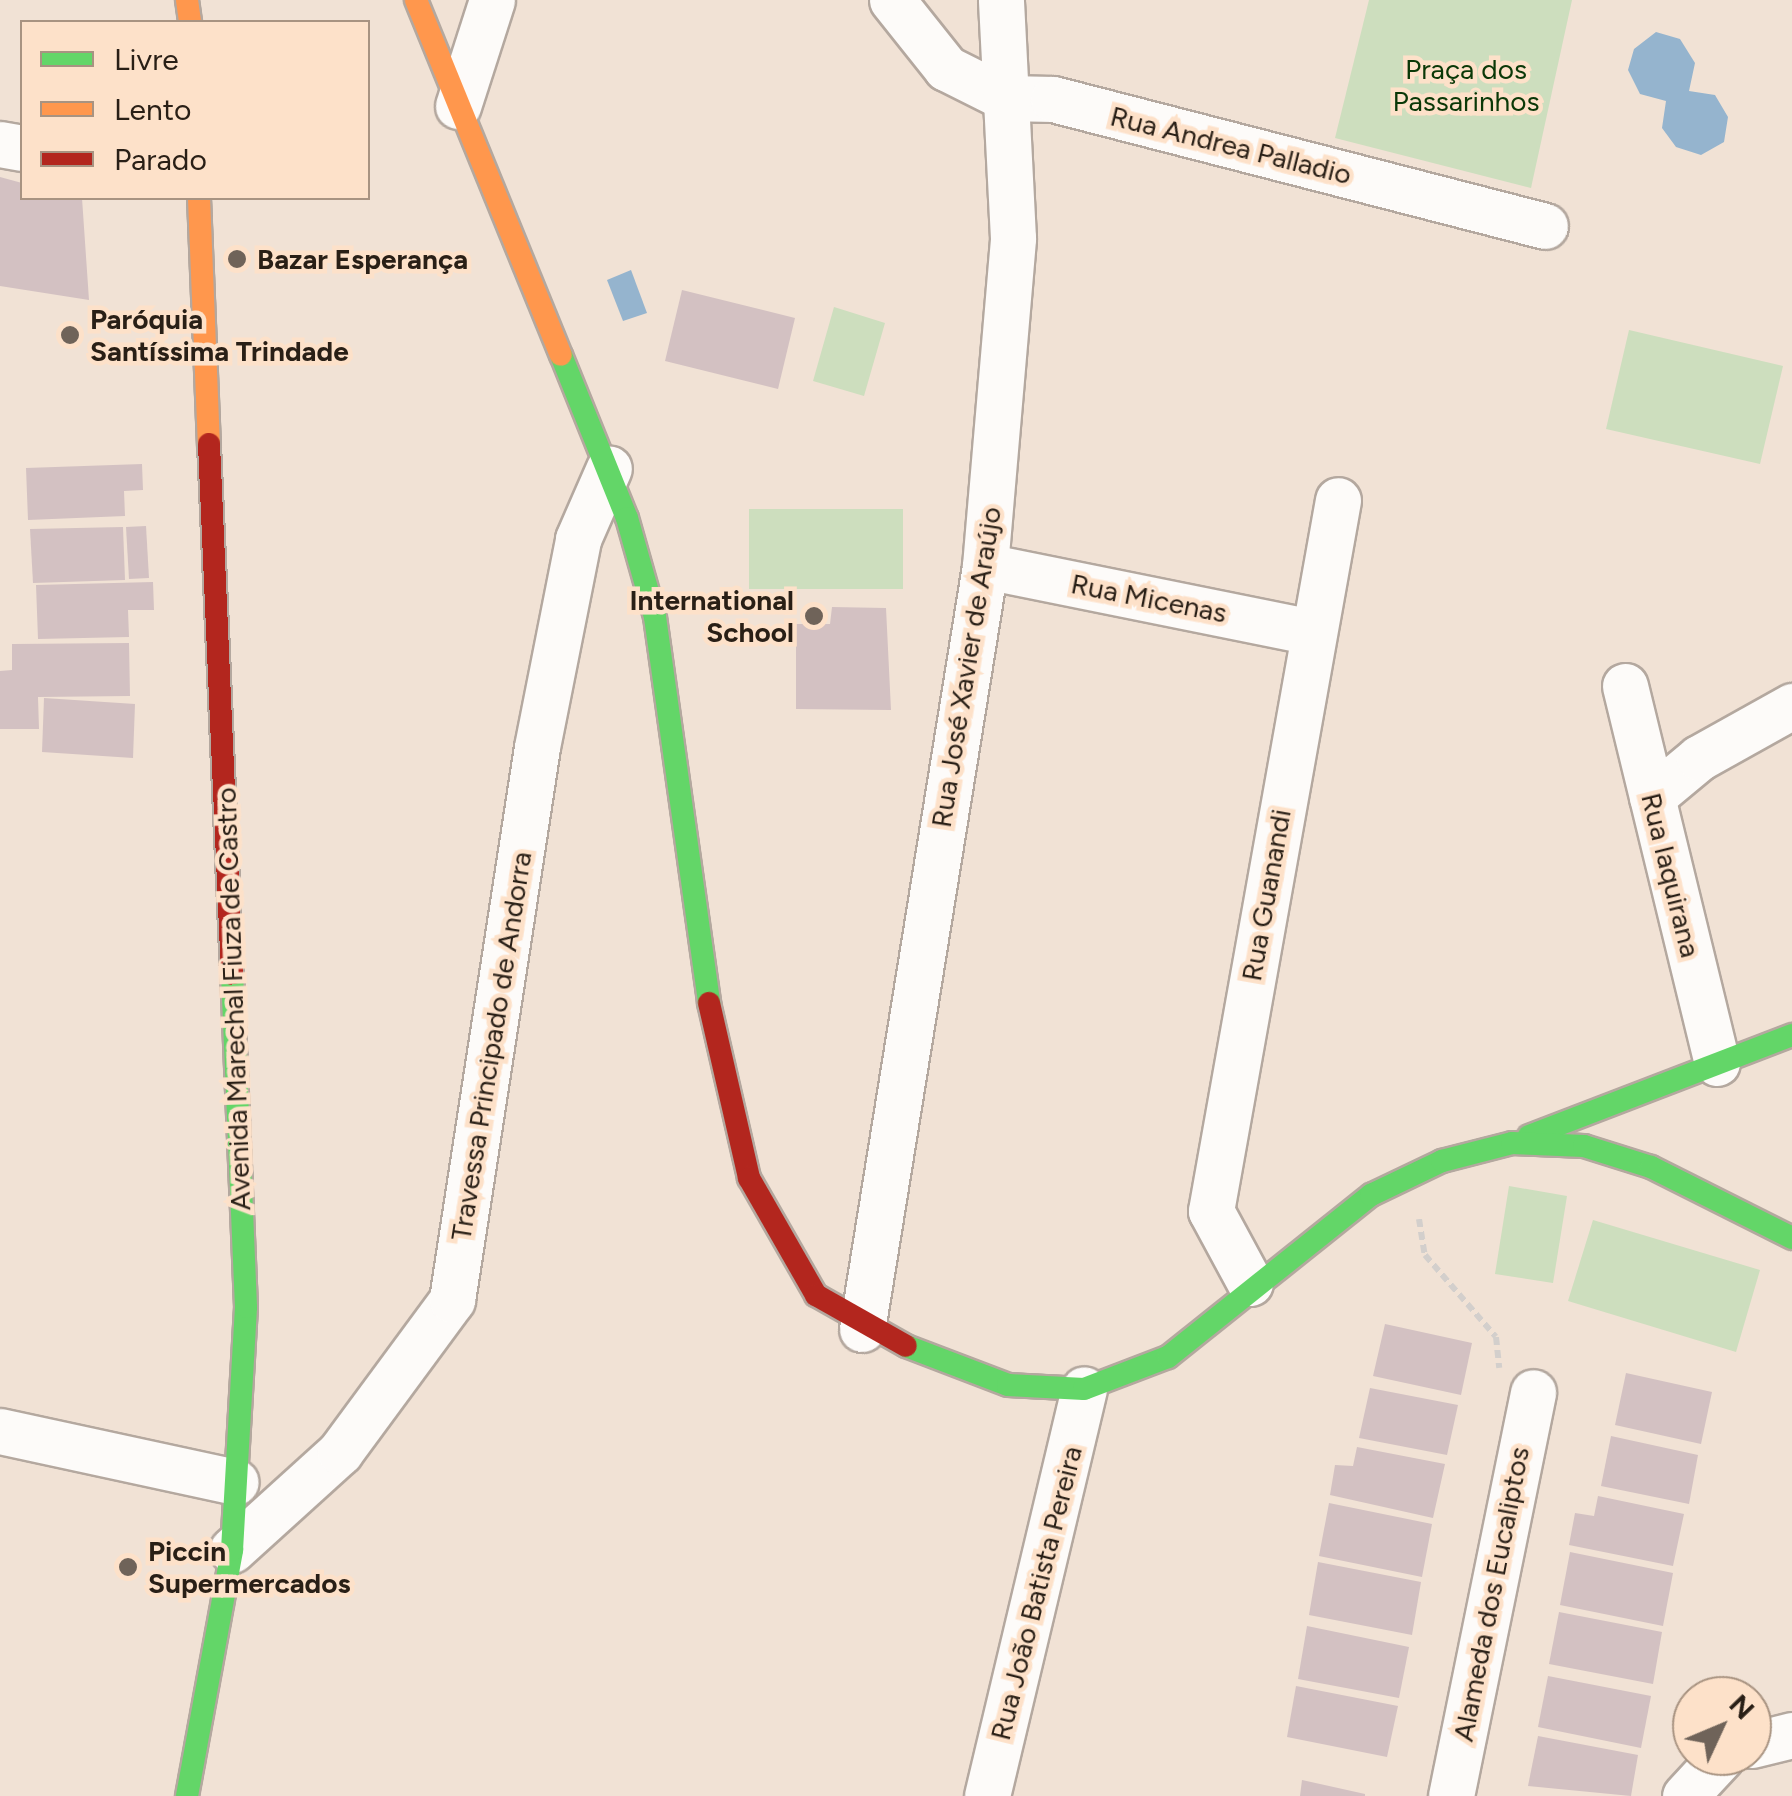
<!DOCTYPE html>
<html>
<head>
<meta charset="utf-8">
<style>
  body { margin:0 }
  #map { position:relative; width:1792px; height:1796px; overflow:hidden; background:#f1e2d5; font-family:Figtree,sans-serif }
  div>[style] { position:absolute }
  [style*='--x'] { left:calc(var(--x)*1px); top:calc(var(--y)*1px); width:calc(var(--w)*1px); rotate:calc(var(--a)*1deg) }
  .green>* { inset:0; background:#cddebe }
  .water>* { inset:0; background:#95b4ce }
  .building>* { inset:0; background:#d3c1c2 }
  .path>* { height:6px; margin-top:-3px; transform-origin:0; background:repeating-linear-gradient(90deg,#d3cfcc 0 8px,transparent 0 13px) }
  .roads { filter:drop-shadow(2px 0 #b4a89f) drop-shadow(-2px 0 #b4a89f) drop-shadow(0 2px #b4a89f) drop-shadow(0 -2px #b4a89f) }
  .street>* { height:45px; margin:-22.5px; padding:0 22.5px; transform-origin:22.5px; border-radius:22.5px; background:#fdfbf9 }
  .fast>* { height:22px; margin:-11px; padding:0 11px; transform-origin:11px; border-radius:11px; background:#63d668 }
  .slow>* { height:22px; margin:-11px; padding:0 11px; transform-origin:11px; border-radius:11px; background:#ff974d }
  .jam>* { height:22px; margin:-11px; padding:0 11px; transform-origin:11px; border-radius:11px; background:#b3261e }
  .dots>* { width:28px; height:28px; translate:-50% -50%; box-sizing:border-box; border:5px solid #fde1c9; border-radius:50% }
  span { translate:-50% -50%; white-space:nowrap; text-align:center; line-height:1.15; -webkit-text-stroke:9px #fde1c9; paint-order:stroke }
  .park-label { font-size:28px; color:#0a3807 }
  .street-label { font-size:28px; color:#291f16 }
  .poi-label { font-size:28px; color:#291f16; font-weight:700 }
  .left { translate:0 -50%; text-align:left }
  .right { translate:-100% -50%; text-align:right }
  .legend { position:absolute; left:20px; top:20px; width:350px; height:180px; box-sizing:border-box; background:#fde1c9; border:2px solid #a89381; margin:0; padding:12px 18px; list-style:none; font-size:30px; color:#291f16 }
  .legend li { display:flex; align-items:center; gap:20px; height:50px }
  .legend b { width:50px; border:2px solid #a89381 }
  .north { position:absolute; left:1672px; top:1676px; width:100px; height:100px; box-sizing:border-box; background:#fde1c9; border:2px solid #a89381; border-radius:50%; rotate:46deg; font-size:28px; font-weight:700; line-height:40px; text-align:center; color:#291f16 }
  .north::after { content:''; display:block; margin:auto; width:35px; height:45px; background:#6f6359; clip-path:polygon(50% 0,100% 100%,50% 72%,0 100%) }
</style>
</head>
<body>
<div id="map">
  <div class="green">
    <i style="clip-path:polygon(1369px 0,1572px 0,1531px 188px,1335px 138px)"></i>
    <i style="clip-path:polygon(834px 307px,885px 323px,864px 396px,813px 381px)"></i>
    <i style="clip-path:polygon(1629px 330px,1783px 366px,1760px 464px,1606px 429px)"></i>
    <i style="clip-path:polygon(749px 509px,903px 509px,903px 589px,749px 589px)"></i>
    <i style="clip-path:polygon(1509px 1186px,1567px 1196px,1553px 1283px,1495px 1274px)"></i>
    <i style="clip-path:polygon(1593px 1220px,1760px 1270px,1736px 1352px,1568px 1301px)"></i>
  </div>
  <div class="water">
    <i style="clip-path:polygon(1656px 32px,1680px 39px,1695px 63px,1689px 91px,1715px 95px,1728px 117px,1724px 142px,1701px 155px,1676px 147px,1662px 128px,1666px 101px,1640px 94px,1628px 70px,1634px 49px)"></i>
    <i style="clip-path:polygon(631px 270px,647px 313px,623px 321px,607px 280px)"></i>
  </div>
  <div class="building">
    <i style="clip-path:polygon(0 177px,22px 183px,22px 198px,82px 198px,89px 300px,0 286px)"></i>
    <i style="clip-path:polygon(682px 290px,795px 318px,778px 389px,665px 361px)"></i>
    <i style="clip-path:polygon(142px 464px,143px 490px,124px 491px,125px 516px,28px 520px,26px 468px)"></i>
    <i style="clip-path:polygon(146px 526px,149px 578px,129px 579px,126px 527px)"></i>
    <i style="clip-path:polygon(123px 527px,125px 580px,33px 583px,30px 529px)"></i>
    <i style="clip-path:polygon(153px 582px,154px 610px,128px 610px,129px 637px,38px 639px,36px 585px)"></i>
    <i style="clip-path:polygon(832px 607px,886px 608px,891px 710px,796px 709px,796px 624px,830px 624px)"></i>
    <i style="clip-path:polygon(129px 643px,130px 696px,38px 697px,39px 729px,0 729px,0 671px,12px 670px,12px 644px)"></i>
    <i style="clip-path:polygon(44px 698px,135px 704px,133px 758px,42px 752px)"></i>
    <i style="clip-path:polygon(1385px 1324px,1472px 1343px,1461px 1395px,1373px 1376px)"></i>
    <i style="clip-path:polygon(1626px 1373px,1712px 1392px,1701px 1444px,1615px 1425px)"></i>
    <i style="clip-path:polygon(1370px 1388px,1458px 1405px,1447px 1455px,1359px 1438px)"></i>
    <i style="clip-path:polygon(1611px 1436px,1698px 1455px,1689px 1504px,1601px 1486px)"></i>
    <i style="clip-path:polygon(1357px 1447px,1445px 1464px,1433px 1518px,1330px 1495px,1335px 1465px,1353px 1466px)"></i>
    <i style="clip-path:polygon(1598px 1496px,1684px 1514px,1673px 1566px,1569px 1545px,1575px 1513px,1594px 1516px)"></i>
    <i style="clip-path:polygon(1329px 1503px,1432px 1524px,1422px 1577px,1319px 1556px)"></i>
    <i style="clip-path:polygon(1570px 1552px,1673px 1573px,1663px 1626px,1560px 1605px)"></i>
    <i style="clip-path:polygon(1318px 1562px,1421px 1582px,1412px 1635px,1309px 1615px)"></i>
    <i style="clip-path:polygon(1559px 1612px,1662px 1632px,1653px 1684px,1549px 1664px)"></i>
    <i style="clip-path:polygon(1307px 1626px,1409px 1647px,1399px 1698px,1298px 1679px)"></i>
    <i style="clip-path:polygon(1548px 1676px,1651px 1696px,1641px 1748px,1538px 1727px)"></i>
    <i style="clip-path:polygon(1296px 1686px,1398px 1706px,1387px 1757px,1287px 1737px)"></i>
    <i style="clip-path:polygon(1538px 1736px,1638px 1755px,1631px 1796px,1528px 1786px)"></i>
    <i style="clip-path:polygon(1302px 1780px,1365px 1794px,1365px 1796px,1300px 1796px)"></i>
  </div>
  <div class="path">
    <i style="--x:1419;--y:1219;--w:36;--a:81"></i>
    <i style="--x:1425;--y:1255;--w:108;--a:49.1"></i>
    <i style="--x:1496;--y:1337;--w:31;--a:84"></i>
  </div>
  <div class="roads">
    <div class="street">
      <i style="--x:892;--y:0;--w:87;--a:51.5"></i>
      <i style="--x:946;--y:68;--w:67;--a:26.6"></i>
      <i style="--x:1006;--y:98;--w:47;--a:1.2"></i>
      <i style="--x:1053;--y:99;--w:508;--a:14.47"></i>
      <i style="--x:458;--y:106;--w:111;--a:-72.2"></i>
      <i style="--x:0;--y:144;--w:22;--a:10"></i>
      <i style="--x:985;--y:566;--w:334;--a:11.4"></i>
      <i style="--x:1625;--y:686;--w:388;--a:76.3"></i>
      <i style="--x:1652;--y:797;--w:61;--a:-39.7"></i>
      <i style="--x:1699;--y:758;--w:107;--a:-29.2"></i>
      <i style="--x:1250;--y:1283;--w:82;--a:-118.4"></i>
      <i style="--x:1211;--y:1211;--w:722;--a:-79.87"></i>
      <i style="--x:862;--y:1329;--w:773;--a:-80.84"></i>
      <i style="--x:985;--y:566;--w:329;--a:-85.1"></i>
      <i style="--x:1013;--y:238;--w:238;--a:-92.9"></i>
      <i style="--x:0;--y:1431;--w:241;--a:12.2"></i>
      <i style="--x:232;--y:1550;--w:146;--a:-42.2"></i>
      <i style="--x:340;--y:1452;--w:189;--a:-53.6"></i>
      <i style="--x:452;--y:1300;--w:559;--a:-81.26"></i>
      <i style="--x:537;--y:747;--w:212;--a:-78.8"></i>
      <i style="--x:578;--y:539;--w:77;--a:-66.4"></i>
      <i style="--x:1752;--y:1745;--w:41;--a:-14"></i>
      <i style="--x:987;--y:1796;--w:418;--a:-76.6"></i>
      <i style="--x:1451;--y:1796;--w:412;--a:-78.5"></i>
      <i style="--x:1685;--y:1796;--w:54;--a:-47.2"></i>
    </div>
    <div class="fast">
      <i style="--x:561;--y:355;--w:176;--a:68"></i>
      <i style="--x:627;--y:518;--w:103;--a:74.2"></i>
      <i style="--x:655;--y:617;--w:390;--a:82"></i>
      <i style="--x:1529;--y:1136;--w:282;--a:-21"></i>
      <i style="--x:906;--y:1346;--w:109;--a:20.9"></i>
      <i style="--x:1008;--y:1385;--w:76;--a:3"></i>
      <i style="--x:1084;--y:1389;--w:90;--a:-20.9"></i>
      <i style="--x:1168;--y:1357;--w:260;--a:-38.6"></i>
      <i style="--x:1371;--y:1195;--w:79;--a:-25.6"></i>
      <i style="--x:1442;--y:1161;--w:72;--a:-14.4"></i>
      <i style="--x:1512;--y:1143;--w:72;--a:2.4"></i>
      <i style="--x:1584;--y:1146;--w:70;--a:17.4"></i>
      <i style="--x:1651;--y:1167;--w:158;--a:26.7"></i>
      <i style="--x:187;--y:1796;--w:250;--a:-79.6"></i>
      <i style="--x:232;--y:1550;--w:243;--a:-86.7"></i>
      <i style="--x:246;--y:1307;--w:333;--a:-92.4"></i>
    </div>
    <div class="slow">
      <i style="--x:187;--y:0;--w:22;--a:82"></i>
      <i style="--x:416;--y:0;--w:383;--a:67.8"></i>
      <i style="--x:199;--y:198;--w:246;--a:87.7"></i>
    </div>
    <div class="jam">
      <i style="--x:209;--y:444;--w:530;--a:87.52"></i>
      <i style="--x:709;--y:1003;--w:180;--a:77.1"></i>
      <i style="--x:749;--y:1178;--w:135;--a:60.2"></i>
      <i style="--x:816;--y:1295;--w:103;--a:29.5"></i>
    </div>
  </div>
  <div class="dots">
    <i style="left:237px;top:259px;background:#6f6359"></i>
    <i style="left:70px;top:335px;background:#6f6359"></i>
    <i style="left:814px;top:616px;background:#6f6359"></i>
    <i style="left:128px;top:1567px;background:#6f6359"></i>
  </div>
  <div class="park-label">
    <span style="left:1466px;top:85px">Praça dos<br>Passarinhos</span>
  </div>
  <div class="street-label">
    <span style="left:1231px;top:145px;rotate:14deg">Rua Andrea Palladio</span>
    <span style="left:1149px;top:598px;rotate:11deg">Rua Micenas</span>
    <span style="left:966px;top:667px;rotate:-81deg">Rua José Xavier de Araújo</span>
    <span style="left:1671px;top:875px;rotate:76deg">Rua Iaquirana</span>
    <span style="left:1266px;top:895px;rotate:-80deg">Rua Guanandi</span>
    <span style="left:233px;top:999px;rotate:-92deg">Avenida Marechal Fiuza de Castro</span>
    <span style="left:491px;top:1046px;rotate:-81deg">Travessa Principado de Andorra</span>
    <span style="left:1036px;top:1593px;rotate:-76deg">Rua João Batista Pereira</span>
    <span style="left:1491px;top:1594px;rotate:-79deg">Alameda dos Eucaliptos</span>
  </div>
  <div class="poi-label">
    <span class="left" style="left:257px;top:259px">Bazar Esperança</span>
    <span class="left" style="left:90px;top:335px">Paróquia<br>Santíssima Trindade</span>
    <span class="right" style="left:794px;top:616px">International<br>School</span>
    <span class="left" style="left:148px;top:1567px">Piccin<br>Supermercados</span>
  </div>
  <ul class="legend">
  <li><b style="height:12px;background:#63d668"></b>Livre</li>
  <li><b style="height:12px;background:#ff974d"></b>Lento</li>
  <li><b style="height:12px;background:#b3261e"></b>Parado</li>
  </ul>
  <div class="north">N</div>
</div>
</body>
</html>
